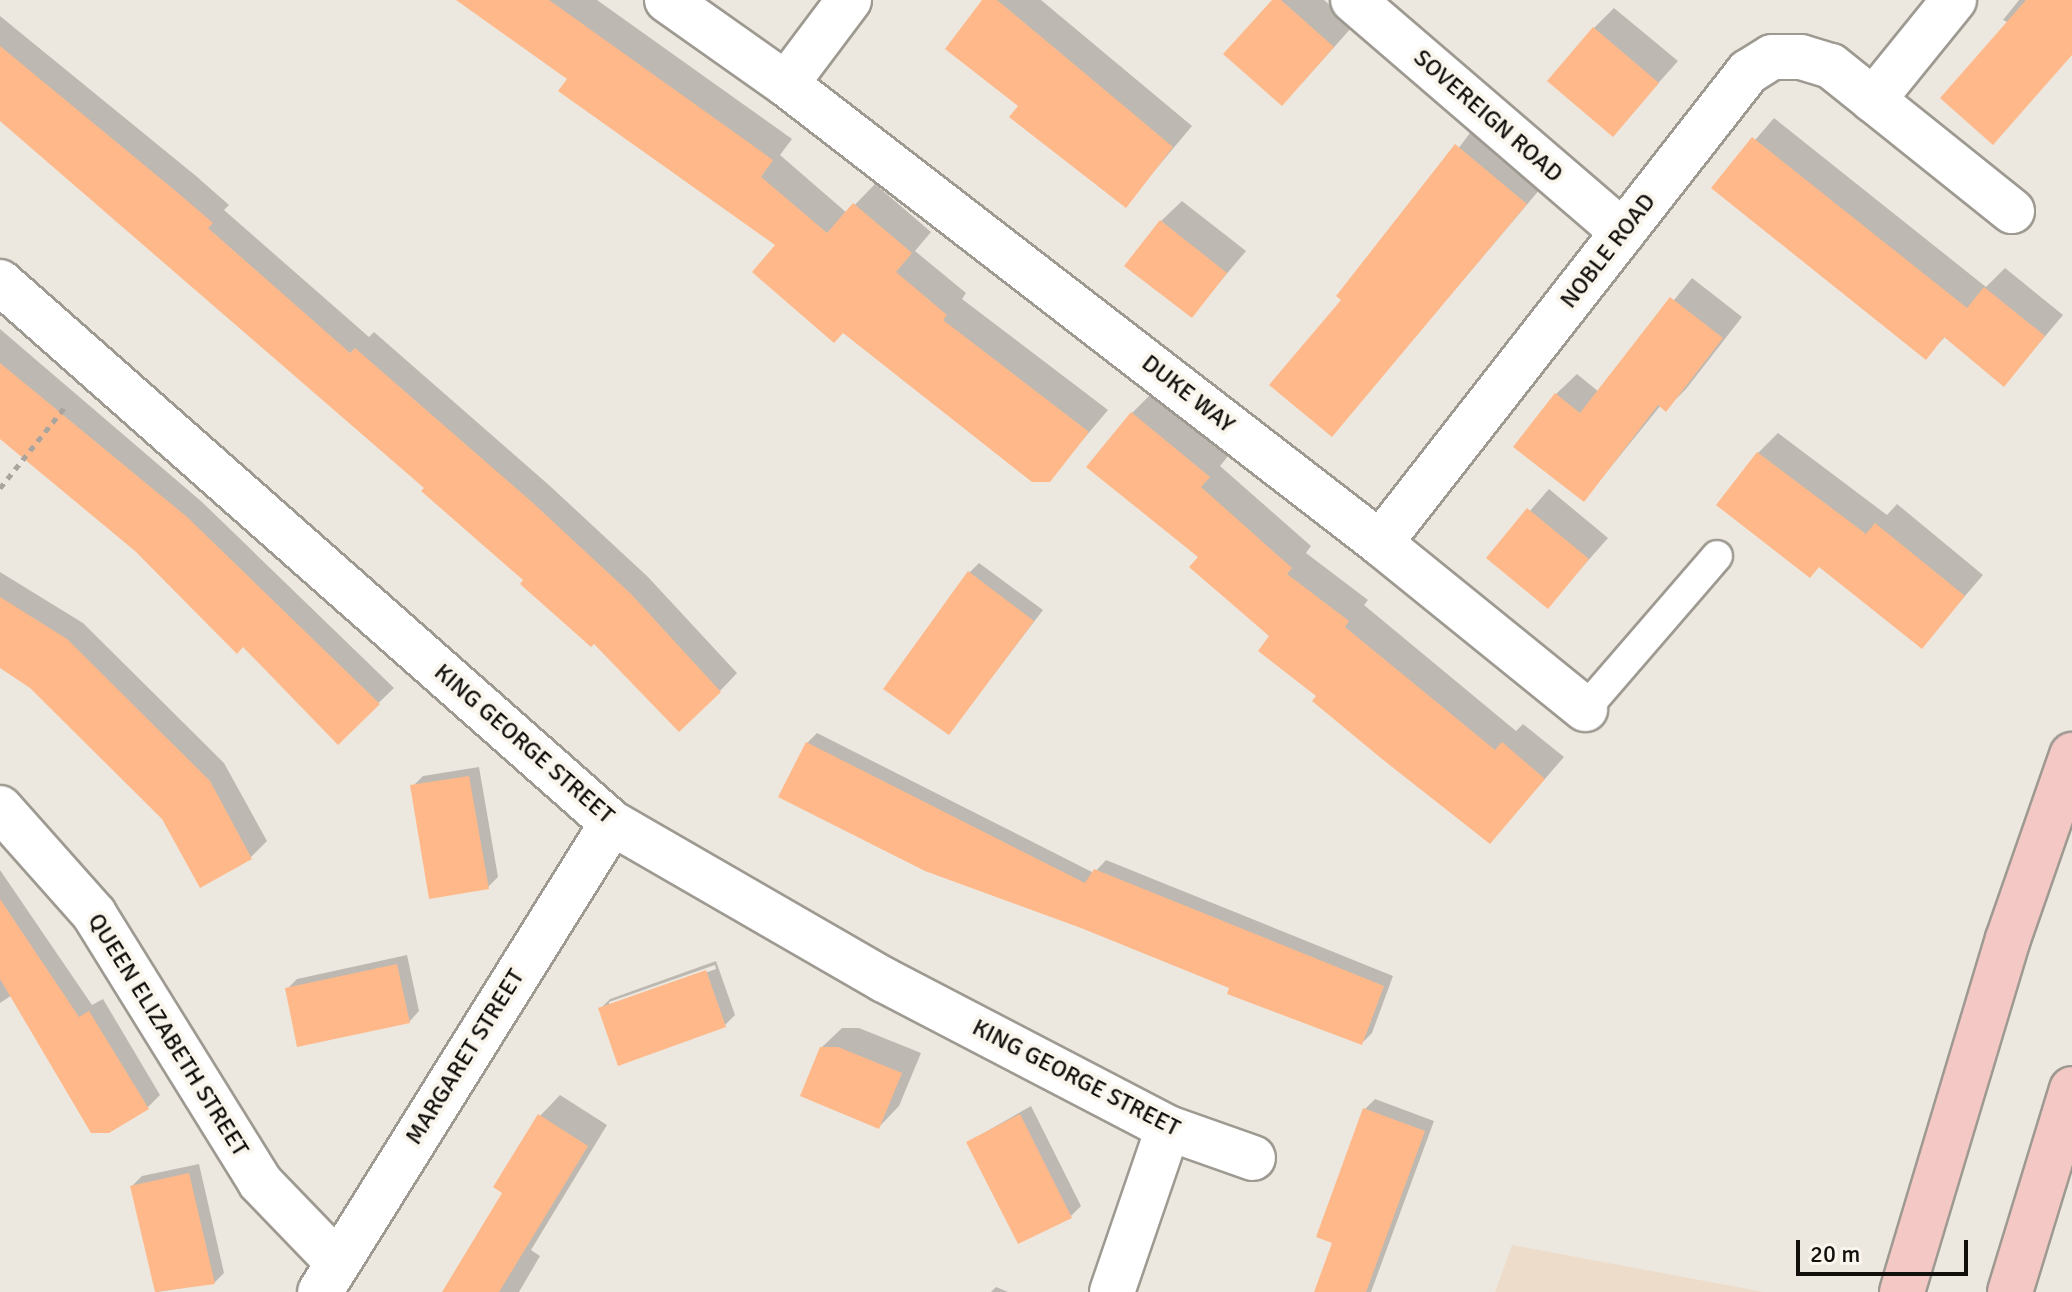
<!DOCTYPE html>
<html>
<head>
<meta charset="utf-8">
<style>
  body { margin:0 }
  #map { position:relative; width:2072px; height:1292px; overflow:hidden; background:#ede8df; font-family:Signika,sans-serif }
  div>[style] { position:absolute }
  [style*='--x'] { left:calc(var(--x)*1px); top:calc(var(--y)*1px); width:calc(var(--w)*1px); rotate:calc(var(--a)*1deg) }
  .education>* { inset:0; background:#eddcca }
  .shadow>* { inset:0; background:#0003 }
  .building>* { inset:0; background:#feb88a }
  .path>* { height:5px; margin-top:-2.5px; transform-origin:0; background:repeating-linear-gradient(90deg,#a9a59e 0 6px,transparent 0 12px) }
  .roads { filter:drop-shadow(2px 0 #9e9a92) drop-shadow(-2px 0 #9e9a92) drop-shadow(0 2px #9e9a92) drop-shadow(0 -2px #9e9a92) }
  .service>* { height:30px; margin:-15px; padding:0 15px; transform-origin:15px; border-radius:15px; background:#fff }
  .minor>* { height:44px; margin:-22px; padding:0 22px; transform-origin:22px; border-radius:22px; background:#fff }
  .trunk>* { height:44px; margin:-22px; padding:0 22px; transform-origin:22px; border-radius:22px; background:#f4c8c4 }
  span { translate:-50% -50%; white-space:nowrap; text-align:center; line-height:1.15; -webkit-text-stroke:8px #faf6ed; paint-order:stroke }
  .street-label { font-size:24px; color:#11100d }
  .scale { position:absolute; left:1796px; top:1240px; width:172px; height:36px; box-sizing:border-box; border:4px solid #11100d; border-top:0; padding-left:10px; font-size:24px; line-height:28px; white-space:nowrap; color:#11100d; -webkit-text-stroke:6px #faf6ed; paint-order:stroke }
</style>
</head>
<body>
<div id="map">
  <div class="education">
    <i style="clip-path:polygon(1512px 1245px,1764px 1292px,1495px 1292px)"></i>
  </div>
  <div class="shadow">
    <i style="clip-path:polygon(460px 0,597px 0,792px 139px,780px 155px,847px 213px,875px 184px,931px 232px,915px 251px,966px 293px,962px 299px,1108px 410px,1049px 480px,778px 245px,570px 78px)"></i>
    <i style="clip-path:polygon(985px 0,1041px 0,1192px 126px,1125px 206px)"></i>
    <i style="clip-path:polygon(1274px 0,1324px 0,1353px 26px,1302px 83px)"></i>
    <i style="clip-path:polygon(2019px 0,2072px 0,2072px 53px,2003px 20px)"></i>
    <i style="clip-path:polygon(1614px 8px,1678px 61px,1613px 134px,1594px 28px)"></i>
    <i style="clip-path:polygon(0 16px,196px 176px,229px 205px,224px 210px,369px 337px,374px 332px,550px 486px,648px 577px,737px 673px,720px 691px,594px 641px,426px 487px,0 118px)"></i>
    <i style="clip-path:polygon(1774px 118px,1986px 287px,2005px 268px,2063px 315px,2004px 385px,1946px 336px,1925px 357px,1714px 188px)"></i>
    <i style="clip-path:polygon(1476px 125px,1546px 182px,1332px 435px,1344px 300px)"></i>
    <i style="clip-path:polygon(1182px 201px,1246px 251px,1192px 315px,1161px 221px)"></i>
    <i style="clip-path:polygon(1692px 278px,1742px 317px,1686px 389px,1666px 409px,1661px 405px,1584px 500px,1556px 394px,1577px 374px,1599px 392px)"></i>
    <i style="clip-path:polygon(0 329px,202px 502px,394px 688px,338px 742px,243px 644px,0 433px)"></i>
    <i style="clip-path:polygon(1152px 393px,1229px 455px,1220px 466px,1311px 546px,1306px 553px,1368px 600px,1364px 605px,1516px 731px,1523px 724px,1564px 757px,1490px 842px,1319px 695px,1200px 556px,1132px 413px)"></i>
    <i style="clip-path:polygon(1778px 433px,1887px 515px,1897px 504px,1983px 575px,1922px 646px,1758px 453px)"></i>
    <i style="clip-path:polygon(1549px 489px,1608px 538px,1548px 606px,1489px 558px)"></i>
    <i style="clip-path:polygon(979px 563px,1043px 610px,949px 733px,969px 573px)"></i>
    <i style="clip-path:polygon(0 572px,83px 623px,224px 763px,267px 841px,251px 857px,200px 885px,164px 817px,31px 686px,0 666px)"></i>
    <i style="clip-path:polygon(817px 733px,1094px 873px,1106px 860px,1393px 976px,1372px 1033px,1362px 1043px,1232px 986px,807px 743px)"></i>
    <i style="clip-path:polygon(479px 767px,498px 877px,488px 887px,413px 786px,423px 776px)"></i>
    <i style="clip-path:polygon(0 870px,92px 1005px,103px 999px,160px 1095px,147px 1108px,12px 995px,0 1003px)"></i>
    <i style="clip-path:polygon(407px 955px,419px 1011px,409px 1022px,287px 989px,297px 979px)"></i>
    <i style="clip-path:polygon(evenodd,716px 961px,735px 1015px,725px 1025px,619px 1063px,600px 1009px,610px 999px,716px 961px,715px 965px,716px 969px,609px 1007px,609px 1002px,715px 965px)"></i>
    <i style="clip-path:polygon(842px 1028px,859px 1028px,921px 1053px,899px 1106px,879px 1127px,821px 1048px)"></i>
    <i style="clip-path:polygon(560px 1095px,607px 1125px,531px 1250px,540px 1256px,519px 1292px,446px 1292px,505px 1192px,540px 1116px)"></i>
    <i style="clip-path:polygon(1375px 1099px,1434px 1121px,1371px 1292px,1316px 1292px,1335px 1242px,1365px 1109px)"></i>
    <i style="clip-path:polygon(1031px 1106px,1081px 1206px,1071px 1216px,968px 1142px)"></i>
    <i style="clip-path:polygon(199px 1164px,224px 1273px,214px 1283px,157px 1292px,132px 1186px,142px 1176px)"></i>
    <i style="clip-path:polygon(996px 1287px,1008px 1292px,991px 1292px)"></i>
  </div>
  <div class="building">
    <i style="clip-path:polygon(456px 0,549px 0,773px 160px,761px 177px,827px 233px,853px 203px,912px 253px,896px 272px,947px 315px,943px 320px,1089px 432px,1050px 482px,1032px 482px,843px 333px,834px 343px,752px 272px,775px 245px,558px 91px,567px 79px)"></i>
    <i style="clip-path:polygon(982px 0,997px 0,1173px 147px,1126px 208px,1009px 117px,1018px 106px,945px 49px)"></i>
    <i style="clip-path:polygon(1272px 0,1281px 0,1334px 47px,1282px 106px,1223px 54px)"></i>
    <i style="clip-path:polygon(2026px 0,2072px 0,2072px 55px,1993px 145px,1940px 98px)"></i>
    <i style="clip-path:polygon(1593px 27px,1659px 83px,1613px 137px,1547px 81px)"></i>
    <i style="clip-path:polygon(0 46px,178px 193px,213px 223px,208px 228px,350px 353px,355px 348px,533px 503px,631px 594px,721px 692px,679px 732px,594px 644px,591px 647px,520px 584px,523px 580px,421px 491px,424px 488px,0 121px)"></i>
    <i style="clip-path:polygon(1752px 137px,1967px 308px,1984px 287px,2045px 336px,2004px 387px,1944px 337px,1926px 360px,1711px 188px)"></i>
    <i style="clip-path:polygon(1455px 144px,1527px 204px,1332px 437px,1269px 385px,1341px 300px,1336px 296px)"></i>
    <i style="clip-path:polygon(1160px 220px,1227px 273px,1192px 318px,1124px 266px)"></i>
    <i style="clip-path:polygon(1670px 297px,1723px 338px,1666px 412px,1658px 405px,1584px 502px,1513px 447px,1555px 393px,1580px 413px)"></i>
    <i style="clip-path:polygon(0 363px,187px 517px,380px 704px,338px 745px,243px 647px,237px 654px,135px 551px,0 439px)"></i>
    <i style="clip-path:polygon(1131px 412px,1210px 477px,1201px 487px,1292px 568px,1287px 574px,1349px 621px,1345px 627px,1495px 750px,1502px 742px,1545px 779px,1490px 844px,1382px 759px,1312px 701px,1316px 696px,1258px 651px,1269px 636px,1189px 567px,1198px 557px,1086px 467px)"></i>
    <i style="clip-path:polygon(1757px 452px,1866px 534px,1875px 523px,1965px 596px,1922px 649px,1819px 567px,1810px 578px,1716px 505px)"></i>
    <i style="clip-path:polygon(1527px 508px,1589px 559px,1548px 609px,1486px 558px)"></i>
    <i style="clip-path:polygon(968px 571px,1034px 621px,949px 735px,883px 689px)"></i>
    <i style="clip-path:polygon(0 597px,67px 639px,210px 781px,252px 859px,200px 888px,162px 819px,30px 688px,0 668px)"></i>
    <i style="clip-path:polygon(806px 742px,1085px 883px,1094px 869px,1384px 986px,1362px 1045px,1227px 994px,1229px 988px,1081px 928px,925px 871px,778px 797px)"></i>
    <i style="clip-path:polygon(469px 776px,489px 889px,429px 899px,410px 785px)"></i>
    <i style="clip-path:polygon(0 899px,79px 1017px,89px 1011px,149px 1109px,109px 1133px,91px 1133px,0 979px)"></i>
    <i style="clip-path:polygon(397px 964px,410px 1023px,297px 1047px,285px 988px)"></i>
    <i style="clip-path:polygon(706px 970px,726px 1027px,618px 1066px,598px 1008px)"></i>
    <i style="clip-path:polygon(820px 1047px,838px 1047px,902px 1073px,879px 1129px,800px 1096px)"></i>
    <i style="clip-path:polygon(1363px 1108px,1425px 1131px,1366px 1292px,1314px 1292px,1332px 1243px,1316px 1237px)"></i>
    <i style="clip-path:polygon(538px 1114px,588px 1146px,499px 1292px,442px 1292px,502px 1193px,493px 1187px)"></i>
    <i style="clip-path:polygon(1020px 1114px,1072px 1218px,1018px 1244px,966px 1142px)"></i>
    <i style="clip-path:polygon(189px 1173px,215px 1284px,155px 1292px,130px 1186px)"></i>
  </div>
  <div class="path">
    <i style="--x:0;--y:488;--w:104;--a:-51.3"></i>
  </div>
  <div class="roads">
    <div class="service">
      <i style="--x:1585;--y:709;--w:202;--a:-49.2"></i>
    </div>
    <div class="minor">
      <i style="--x:667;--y:0;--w:146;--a:35.2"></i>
      <i style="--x:786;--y:84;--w:105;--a:-53.1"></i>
      <i style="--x:1353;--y:0;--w:356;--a:40.7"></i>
      <i style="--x:786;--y:84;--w:751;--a:37.69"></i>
      <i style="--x:1380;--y:543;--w:264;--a:39"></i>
      <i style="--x:1873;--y:100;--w:129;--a:-51"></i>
      <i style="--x:0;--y:282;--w:817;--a:41.48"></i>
      <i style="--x:612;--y:823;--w:314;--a:30"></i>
      <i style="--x:884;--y:980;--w:320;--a:27.5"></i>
      <i style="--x:1168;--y:1128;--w:90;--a:19.4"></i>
      <i style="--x:1380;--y:543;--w:598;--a:-52"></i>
      <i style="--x:1748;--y:72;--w:28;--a:-32"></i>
      <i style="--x:1772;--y:57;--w:29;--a:0"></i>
      <i style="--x:1801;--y:57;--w:31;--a:17"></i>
      <i style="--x:1831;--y:66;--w:232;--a:38.7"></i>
      <i style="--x:0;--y:808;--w:142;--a:48.4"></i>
      <i style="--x:94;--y:914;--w:315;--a:58.2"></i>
      <i style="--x:260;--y:1182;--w:110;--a:46.1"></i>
      <i style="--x:320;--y:1292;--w:552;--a:-58.09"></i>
      <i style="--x:1112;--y:1292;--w:173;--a:-71.1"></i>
    </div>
    <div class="trunk">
      <i style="--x:1902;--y:1292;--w:369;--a:-73.3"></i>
      <i style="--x:2008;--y:939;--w:195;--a:-70.8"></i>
      <i style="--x:2010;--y:1292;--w:212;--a:-73"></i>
    </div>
  </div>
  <div class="street-label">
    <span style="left:1488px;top:116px;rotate:41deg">SOVEREIGN ROAD</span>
    <span style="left:1608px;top:251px;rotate:-52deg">NOBLE ROAD</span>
    <span style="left:1188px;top:394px;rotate:38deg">DUKE WAY</span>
    <span style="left:524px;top:744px;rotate:41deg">KING GEORGE STREET</span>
    <span style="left:168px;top:1035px;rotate:58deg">QUEEN ELIZABETH STREET</span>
    <span style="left:465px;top:1057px;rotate:-58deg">MARGARET STREET</span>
    <span style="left:1076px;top:1078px;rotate:27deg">KING GEORGE STREET</span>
  </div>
  <div class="scale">20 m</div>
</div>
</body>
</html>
